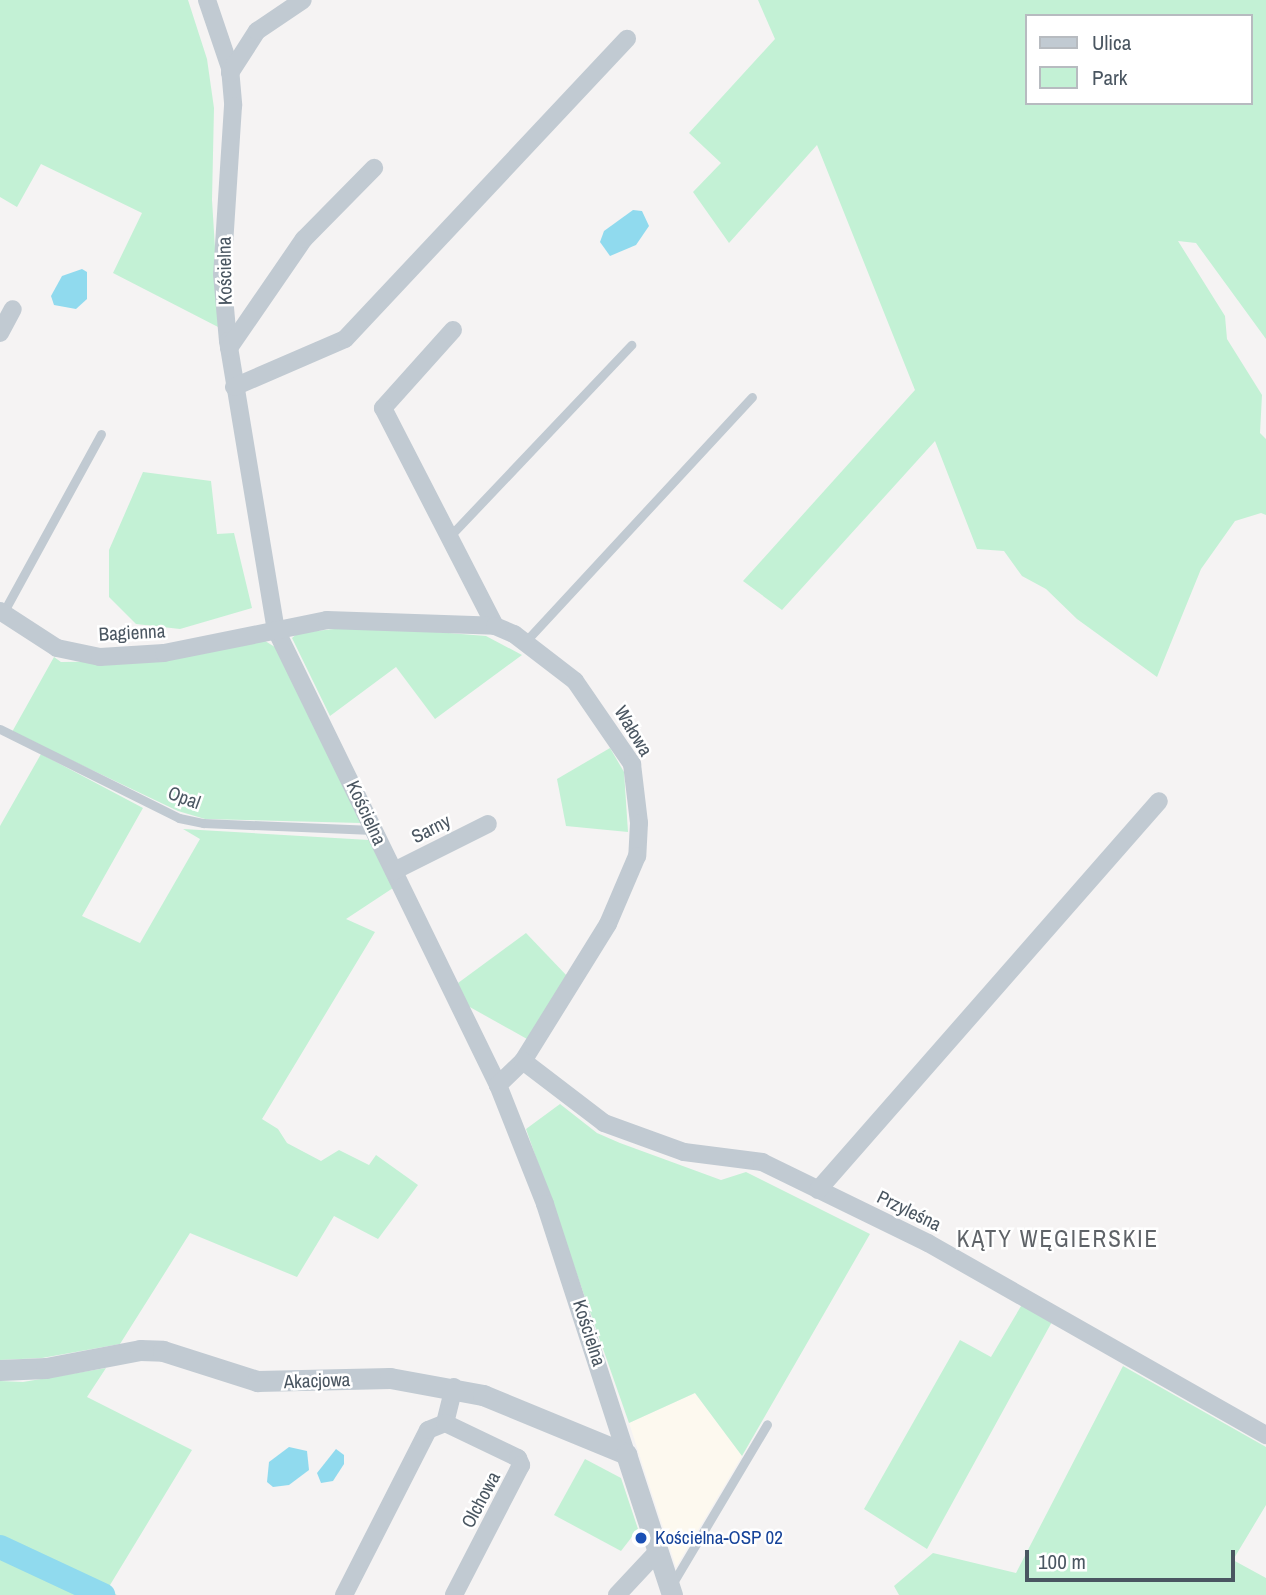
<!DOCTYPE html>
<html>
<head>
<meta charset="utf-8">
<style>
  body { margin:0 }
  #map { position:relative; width:1266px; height:1595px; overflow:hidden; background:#f5f3f3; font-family:"Archivo Narrow",sans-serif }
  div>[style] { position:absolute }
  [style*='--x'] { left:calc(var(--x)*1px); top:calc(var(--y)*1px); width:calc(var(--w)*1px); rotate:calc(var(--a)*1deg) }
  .commercial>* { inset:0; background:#fdf9ef }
  .green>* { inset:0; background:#c3f1d5 }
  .water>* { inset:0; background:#90daee }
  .river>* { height:24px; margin:-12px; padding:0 12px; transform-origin:12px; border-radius:12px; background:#90daee }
  .service>* { height:9px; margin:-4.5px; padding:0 4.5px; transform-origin:4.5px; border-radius:4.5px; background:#c1cad2 }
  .minor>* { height:18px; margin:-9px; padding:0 9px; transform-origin:9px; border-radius:9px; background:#c1cad2 }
  .tertiary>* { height:21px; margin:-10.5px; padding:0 10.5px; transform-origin:10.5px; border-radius:10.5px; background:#c1cad2 }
  .dots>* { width:19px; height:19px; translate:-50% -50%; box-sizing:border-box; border:4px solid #fff; border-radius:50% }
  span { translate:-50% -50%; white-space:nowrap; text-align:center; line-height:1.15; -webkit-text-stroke:5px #fff; paint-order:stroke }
  .street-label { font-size:19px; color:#4a5661 }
  .transit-label { font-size:19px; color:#164399 }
  .left { translate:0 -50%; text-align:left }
  .quarter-label { font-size:23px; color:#5f6368; letter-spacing:2px }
  .legend { position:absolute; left:1025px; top:14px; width:228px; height:91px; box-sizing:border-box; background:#fff; border:2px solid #b7bbc0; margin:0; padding:9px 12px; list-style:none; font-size:21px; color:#4a5661 }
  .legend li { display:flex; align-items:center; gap:14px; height:35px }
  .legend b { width:35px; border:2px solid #b7bbc0 }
  .scale { position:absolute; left:1025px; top:1550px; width:210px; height:32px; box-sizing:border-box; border:4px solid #4a5661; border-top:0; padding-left:9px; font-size:21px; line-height:24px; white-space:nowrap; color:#4a5661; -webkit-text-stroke:5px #fff; paint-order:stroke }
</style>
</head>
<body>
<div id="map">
  <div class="commercial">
    <i style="clip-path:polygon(695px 1393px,742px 1456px,676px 1567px,629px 1423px)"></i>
  </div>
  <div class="green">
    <i style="clip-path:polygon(0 0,188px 0,207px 59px,214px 108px,212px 200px,220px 328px,113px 273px,142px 213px,41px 164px,17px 207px,0 197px)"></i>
    <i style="clip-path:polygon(evenodd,758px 0,1266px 0,1266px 339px,1196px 243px,1178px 241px,1225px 316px,1227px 339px,1262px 395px,1260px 433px,1266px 439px,1266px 515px,1261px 513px,1235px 521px,1201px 569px,1157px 677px,1077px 619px,1046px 589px,1022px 576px,1004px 551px,977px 549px,935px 441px,782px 610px,743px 581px,915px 390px,817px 145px,729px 243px,693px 192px,721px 163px,689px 133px,775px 39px,758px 0,1026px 16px,1250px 16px,1250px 103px,1026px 103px,1026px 16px)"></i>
    <i style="clip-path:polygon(143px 472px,211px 481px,217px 534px,234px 533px,252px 608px,180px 629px,136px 624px,109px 597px,109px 550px)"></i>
    <i style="clip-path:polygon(361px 626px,486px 636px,522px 655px,435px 719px,396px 667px,330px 716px,292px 638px,298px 633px)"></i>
    <i style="clip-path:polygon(262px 639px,278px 649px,361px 823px,205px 819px,178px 811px,12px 732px,54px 657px,61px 662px,164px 661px)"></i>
    <i style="clip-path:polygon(610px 748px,624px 772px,628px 832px,566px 826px,557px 779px)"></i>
    <i style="clip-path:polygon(41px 754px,143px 808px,82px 916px,140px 943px,200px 839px,183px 829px,369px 840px,393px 888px,346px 919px,375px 932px,262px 1119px,278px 1129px,287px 1143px,321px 1161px,339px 1150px,369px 1165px,376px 1155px,418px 1185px,378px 1239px,334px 1216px,297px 1277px,190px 1233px,120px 1344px,42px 1358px,0 1360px,0 826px)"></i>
    <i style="clip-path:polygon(526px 933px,568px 977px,527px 1039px,468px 1006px,458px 983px)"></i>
    <i style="clip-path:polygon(560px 1104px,597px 1133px,620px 1143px,721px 1180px,746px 1172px,870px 1234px,742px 1456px,695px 1393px,629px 1423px,526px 1129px)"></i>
    <i style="clip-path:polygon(1024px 1301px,1053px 1320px,927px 1549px,864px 1509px,960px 1340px,991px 1357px)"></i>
    <i style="clip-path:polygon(1123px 1366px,1266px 1447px,1266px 1505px,1233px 1560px,1266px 1578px,1266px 1595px,899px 1595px,894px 1586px,933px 1553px,1016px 1573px)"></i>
    <i style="clip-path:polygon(106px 1368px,87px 1397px,192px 1450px,107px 1590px,117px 1595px,0 1595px,0 1381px,23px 1382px)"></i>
    <i style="clip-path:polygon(585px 1459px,621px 1478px,638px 1529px,621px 1551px,554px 1515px)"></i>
  </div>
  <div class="water">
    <i style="clip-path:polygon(633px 210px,642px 211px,649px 226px,636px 245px,610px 256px,600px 242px,604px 231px)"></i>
    <i style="clip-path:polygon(82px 269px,87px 272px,87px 299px,76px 309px,54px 305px,51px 296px,62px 276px)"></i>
    <i style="clip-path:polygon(289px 1447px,307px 1451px,309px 1470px,289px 1485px,273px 1487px,267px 1482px,269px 1462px)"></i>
    <i style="clip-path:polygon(336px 1449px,344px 1455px,344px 1464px,333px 1481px,321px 1483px,317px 1473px)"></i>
  </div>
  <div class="river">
    <i style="--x:0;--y:1547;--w:114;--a:25"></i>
  </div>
  <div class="service">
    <i style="--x:449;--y:537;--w:265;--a:-46.5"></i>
    <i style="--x:3;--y:613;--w:204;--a:-61.3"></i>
    <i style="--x:525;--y:642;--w:334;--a:-47.2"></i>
    <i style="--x:0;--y:729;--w:200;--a:26.4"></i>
    <i style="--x:179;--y:818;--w:25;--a:12"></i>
    <i style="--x:203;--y:823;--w:170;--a:2.4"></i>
    <i style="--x:671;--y:1586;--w:188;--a:-59.3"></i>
  </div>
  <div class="minor">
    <i style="--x:207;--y:0;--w:72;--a:71.3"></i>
    <i style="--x:230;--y:68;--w:38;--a:85"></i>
    <i style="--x:233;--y:106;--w:168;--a:93.7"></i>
    <i style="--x:222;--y:274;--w:67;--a:84.9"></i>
    <i style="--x:228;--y:341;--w:293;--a:80.6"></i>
    <i style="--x:276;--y:630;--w:506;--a:63.99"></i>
    <i style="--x:498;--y:1085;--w:128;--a:68.4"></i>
    <i style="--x:545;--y:1204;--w:263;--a:72"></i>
    <i style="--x:230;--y:73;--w:50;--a:-57.3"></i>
    <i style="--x:257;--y:31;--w:55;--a:-34"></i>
    <i style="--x:453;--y:330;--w:105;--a:131.9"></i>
    <i style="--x:383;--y:408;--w:245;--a:62.8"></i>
    <i style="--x:0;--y:333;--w:27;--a:-62"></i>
    <i style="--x:229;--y:348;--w:132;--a:-55.5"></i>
    <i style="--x:304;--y:239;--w:100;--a:-45.4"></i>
    <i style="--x:234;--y:387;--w:121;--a:-23.4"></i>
    <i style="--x:345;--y:339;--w:412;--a:-46.8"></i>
    <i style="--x:0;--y:611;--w:68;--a:33"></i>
    <i style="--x:57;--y:648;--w:44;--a:11.8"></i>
    <i style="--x:100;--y:657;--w:64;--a:-3.6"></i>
    <i style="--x:164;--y:653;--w:166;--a:-11.4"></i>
    <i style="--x:327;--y:620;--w:168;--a:2"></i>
    <i style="--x:495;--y:626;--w:21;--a:23"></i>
    <i style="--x:514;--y:634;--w:77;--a:37.6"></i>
    <i style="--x:575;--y:681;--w:101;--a:55.5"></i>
    <i style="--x:632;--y:764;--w:59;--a:83.2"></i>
    <i style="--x:639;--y:823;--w:33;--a:93"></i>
    <i style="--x:637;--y:856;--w:74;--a:113.1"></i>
    <i style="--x:608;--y:924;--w:161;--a:121.8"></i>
    <i style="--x:523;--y:1061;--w:35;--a:136"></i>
    <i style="--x:394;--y:871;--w:105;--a:-26.6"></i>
    <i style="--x:523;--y:1061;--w:102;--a:37.4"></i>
    <i style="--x:604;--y:1123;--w:85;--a:19.9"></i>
    <i style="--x:684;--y:1152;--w:79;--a:7.3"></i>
    <i style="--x:762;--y:1162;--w:185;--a:26"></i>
    <i style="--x:928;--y:1243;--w:389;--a:29.6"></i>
    <i style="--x:818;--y:1190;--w:517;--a:-48.76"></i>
    <i style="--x:445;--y:1423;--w:37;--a:-76"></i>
    <i style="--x:344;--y:1595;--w:185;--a:-63"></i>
    <i style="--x:428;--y:1430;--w:18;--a:-22"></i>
    <i style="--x:445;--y:1423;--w:81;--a:25.6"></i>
    <i style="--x:518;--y:1458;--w:8;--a:67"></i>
    <i style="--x:521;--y:1465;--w:146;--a:117.3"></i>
    <i style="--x:617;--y:1595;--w:60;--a:-47"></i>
  </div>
  <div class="tertiary">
    <i style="--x:0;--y:1370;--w:46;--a:-2.5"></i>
    <i style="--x:46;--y:1368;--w:96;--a:-10.8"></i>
    <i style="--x:140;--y:1350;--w:23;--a:2"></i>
    <i style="--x:163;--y:1351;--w:99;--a:17.7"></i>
    <i style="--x:257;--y:1381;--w:133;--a:-1.3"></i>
    <i style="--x:390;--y:1378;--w:95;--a:10.4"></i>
    <i style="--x:483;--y:1395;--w:155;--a:22.4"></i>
    <i style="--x:626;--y:1454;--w:148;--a:71.9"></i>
  </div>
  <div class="dots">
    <i style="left:641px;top:1538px;background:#1a4fb4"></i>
  </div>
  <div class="street-label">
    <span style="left:225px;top:271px;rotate:-91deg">Kościelna</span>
    <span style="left:132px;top:633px;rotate:-3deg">Bagienna</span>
    <span style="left:633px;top:731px;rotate:59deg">Wałowa</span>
    <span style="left:184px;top:798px;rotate:20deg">Opal</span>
    <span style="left:366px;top:813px;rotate:65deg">Kościelna</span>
    <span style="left:431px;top:829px;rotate:-27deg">Sarny</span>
    <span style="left:909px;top:1211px;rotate:26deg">Przyleśna</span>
    <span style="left:589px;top:1333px;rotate:72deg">Kościelna</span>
    <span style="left:317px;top:1381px;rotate:-2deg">Akacjowa</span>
    <span style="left:481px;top:1500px;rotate:-62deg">Olchowa</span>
  </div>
  <div class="transit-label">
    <span class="left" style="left:655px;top:1538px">Kościelna-OSP 02</span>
  </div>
  <div class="quarter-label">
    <span style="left:1058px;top:1239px">KĄTY WĘGIERSKIE</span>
  </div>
  <ul class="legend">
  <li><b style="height:9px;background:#c1cad2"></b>Ulica</li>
  <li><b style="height:19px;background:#c3f1d5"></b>Park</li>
  </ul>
  <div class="scale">100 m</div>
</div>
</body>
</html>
